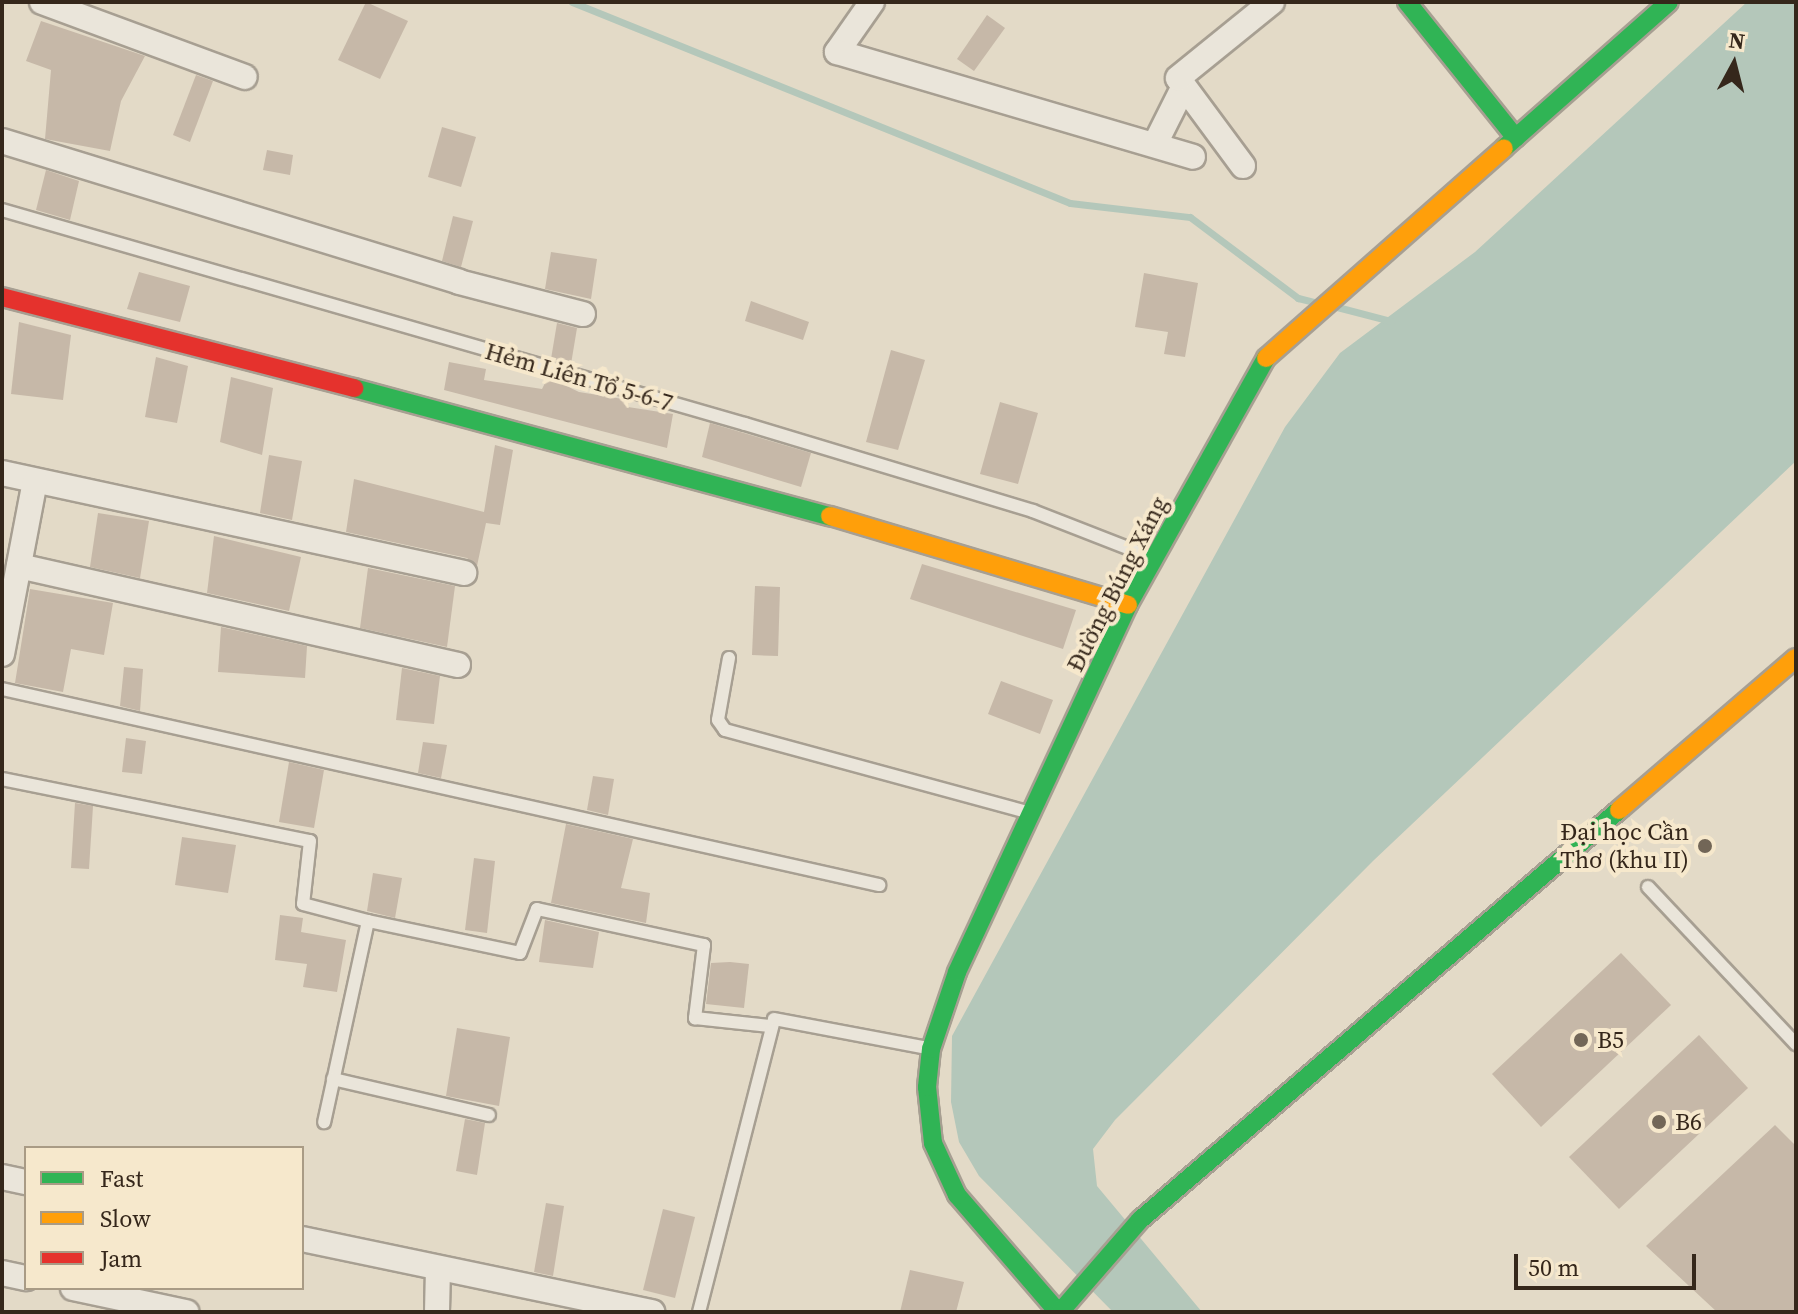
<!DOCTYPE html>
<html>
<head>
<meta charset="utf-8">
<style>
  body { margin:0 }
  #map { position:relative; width:1798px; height:1314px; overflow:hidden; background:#e3dac7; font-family:"Source Serif 4",serif }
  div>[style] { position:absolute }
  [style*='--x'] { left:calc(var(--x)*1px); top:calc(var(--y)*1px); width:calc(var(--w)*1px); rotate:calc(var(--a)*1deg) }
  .water>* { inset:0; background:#b4c7ba }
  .stream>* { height:7px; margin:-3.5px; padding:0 3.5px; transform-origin:3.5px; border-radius:3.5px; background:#b4c7ba }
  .building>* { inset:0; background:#c6b8a8 }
  .roads { filter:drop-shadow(2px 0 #a79f92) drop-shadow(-2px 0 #a79f92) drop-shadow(0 2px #a79f92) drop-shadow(0 -2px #a79f92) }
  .lane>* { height:12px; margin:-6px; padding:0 6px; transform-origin:6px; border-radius:6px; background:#eae5da }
  .street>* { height:24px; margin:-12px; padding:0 12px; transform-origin:12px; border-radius:12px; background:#eae5da }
  .fast>* { height:18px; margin:-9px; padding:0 9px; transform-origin:9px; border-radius:9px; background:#30b455 }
  .slow>* { height:18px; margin:-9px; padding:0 9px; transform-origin:9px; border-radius:9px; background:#ff9f0a }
  .jam>* { height:18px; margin:-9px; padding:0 9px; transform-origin:9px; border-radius:9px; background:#e5322d }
  .dots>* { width:22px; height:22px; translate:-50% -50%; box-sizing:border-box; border:4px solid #f6e8cc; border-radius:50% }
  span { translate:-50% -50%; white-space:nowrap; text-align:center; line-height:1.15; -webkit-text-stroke:8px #f6e8cc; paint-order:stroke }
  .street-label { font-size:24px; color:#35271b }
  .poi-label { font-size:24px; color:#35271b }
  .right { translate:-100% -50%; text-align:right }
  .left { translate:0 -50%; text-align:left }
  .frame { position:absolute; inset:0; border:4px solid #35271b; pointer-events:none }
  .legend { position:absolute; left:24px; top:1146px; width:280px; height:144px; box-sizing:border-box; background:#f6e8cc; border:2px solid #a99b85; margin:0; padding:10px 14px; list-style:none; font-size:24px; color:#35271b }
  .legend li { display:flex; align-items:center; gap:16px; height:40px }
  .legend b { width:40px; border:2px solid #a99b85 }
  .north { position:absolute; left:1694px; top:24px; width:80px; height:80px; -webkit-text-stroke:6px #f6e8cc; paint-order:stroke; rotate:7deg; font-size:22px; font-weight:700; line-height:32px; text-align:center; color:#35271b }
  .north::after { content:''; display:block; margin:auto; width:28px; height:36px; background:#35271b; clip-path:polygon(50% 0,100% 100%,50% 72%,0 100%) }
  .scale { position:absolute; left:1514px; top:1254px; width:182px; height:36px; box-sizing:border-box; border:4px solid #35271b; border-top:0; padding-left:10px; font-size:24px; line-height:28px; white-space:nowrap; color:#35271b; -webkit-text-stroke:6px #f6e8cc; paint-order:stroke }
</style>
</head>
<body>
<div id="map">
  <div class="water">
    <i style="clip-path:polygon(1747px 2px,1796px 2px,1796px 461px,1373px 861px,1115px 1120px,1093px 1149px,1097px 1186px,1202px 1312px,1113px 1312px,979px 1176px,959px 1142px,951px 1102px,952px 1036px,1285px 427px,1340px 353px,1475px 252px)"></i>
  </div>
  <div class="stream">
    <i style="--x:572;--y:2;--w:537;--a:21.98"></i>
    <i style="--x:1070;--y:203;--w:121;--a:6.7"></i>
    <i style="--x:1190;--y:217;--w:135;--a:36.9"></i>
    <i style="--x:1298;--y:298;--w:16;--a:14"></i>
    <i style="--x:1337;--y:307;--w:56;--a:14.5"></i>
  </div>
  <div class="building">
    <i style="clip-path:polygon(366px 2px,408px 21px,380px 79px,338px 60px)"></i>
    <i style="clip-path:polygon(987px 15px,1005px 28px,974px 71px,957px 59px)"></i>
    <i style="clip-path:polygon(41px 21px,145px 56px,121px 101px,110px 151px,45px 139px,51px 70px,26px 61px)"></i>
    <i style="clip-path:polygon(196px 75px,213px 81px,190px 142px,173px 135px)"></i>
    <i style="clip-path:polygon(442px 127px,476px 137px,461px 187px,428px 177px)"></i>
    <i style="clip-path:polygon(267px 150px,293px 155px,290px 175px,263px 170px)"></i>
    <i style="clip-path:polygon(46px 170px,79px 181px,70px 220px,36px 210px)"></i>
    <i style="clip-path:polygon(453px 216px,473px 221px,461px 267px,442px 261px)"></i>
    <i style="clip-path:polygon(551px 252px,597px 259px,591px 299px,545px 289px)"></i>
    <i style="clip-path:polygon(139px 272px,190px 286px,180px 322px,127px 309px)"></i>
    <i style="clip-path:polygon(1144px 273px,1198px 283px,1185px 357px,1164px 354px,1168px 332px,1135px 327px)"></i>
    <i style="clip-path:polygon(751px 301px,809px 322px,803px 340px,745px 321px)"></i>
    <i style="clip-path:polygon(19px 322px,71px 335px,63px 400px,11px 394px)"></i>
    <i style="clip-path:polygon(557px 323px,577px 328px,571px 364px,551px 359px)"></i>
    <i style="clip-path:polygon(891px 350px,925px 360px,898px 450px,866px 442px)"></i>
    <i style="clip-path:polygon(156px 357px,188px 366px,177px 423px,145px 417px)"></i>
    <i style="clip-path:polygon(449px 362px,486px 369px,484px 380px,542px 389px,548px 377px,579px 392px,629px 400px,628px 407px,673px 414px,667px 448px,444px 390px)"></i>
    <i style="clip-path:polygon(231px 377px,273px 388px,262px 455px,220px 442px)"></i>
    <i style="clip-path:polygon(1000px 402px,1038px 413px,1018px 484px,980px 474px)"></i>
    <i style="clip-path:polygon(710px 423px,811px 453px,801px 487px,702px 457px)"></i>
    <i style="clip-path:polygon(495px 445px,513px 450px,500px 525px,486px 523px,477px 566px,467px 558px,346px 532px,354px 479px,484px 512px)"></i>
    <i style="clip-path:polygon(269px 455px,302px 461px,292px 520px,260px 513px)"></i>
    <i style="clip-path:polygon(98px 513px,149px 521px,140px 578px,90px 567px)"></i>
    <i style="clip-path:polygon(214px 536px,301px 557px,289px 611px,207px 593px)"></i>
    <i style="clip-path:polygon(922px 564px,1076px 610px,1063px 649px,910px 599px)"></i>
    <i style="clip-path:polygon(368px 568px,455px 586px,447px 647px,360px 628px)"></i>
    <i style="clip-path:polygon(755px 586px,780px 587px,778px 656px,752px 655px)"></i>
    <i style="clip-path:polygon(30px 589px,113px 603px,104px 655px,71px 649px,63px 692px,15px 683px)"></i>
    <i style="clip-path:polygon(221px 627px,307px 646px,305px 678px,218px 672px)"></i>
    <i style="clip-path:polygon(124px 667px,143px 669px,140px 711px,120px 706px)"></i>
    <i style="clip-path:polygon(402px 668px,440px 676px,434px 724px,396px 720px)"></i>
    <i style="clip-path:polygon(1001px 681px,1053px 700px,1040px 734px,988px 714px)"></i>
    <i style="clip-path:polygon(126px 738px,146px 741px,142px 774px,122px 772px)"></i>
    <i style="clip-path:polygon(423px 742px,447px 745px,441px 778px,418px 773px)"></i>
    <i style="clip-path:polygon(289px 762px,324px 770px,314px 828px,279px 822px)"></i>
    <i style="clip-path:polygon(593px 776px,614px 779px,608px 815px,587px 810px)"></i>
    <i style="clip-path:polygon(75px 803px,93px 806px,89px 869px,71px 868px)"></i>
    <i style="clip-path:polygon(566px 824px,633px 839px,621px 888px,650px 893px,646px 923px,551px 903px)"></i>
    <i style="clip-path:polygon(182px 837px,236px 845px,228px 893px,175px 885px)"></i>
    <i style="clip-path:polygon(474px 858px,495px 861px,487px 933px,465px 930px)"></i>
    <i style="clip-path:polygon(373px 873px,402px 878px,395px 918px,367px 911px)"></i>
    <i style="clip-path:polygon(280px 915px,303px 918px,301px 932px,346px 940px,337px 992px,303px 987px,307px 964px,275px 960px)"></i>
    <i style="clip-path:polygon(545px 920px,599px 932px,593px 968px,539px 962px)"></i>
    <i style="clip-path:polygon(1621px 953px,1671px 1005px,1541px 1127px,1492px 1074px)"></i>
    <i style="clip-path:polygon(730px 962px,749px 964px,744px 1008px,706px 1004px,711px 963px)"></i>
    <i style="clip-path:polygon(457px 1028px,510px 1037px,499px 1106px,446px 1096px)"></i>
    <i style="clip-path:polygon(1699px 1035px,1748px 1088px,1619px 1209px,1569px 1157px)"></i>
    <i style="clip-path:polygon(465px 1119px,485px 1123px,477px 1175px,456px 1171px)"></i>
    <i style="clip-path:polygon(1775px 1125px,1796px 1146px,1796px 1312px,1717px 1312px,1646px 1246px)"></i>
    <i style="clip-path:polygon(546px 1203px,564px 1206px,553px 1276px,534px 1272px)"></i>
    <i style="clip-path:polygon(663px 1209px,695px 1217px,675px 1298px,643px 1290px)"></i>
    <i style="clip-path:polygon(910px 1270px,964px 1282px,956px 1312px,900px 1312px)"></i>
  </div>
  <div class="roads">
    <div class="lane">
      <i style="--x:2;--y:210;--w:773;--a:16.07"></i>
      <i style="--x:745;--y:424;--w:301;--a:16.8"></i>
      <i style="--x:1033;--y:511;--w:127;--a:21.3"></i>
      <i style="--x:729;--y:658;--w:63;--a:100.1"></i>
      <i style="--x:718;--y:720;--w:12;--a:55"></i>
      <i style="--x:725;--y:730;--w:313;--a:15.2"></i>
      <i style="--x:2;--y:689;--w:899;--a:12.6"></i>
      <i style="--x:2;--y:779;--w:314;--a:11.4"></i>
      <i style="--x:310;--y:841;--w:63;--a:96.3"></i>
      <i style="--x:303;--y:904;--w:67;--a:14.7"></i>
      <i style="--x:368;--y:921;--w:206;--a:102.3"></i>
      <i style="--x:1648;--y:887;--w:216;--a:46.7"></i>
      <i style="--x:368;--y:921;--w:155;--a:11.9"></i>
      <i style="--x:520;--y:953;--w:47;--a:-68.9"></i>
      <i style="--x:537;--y:909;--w:171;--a:12.2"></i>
      <i style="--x:704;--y:945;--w:74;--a:97"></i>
      <i style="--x:695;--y:1018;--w:75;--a:6.1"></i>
      <i style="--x:333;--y:1079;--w:160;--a:13"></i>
      <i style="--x:699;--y:1312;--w:302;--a:-75.6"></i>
      <i style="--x:774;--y:1019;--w:157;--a:10.7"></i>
    </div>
    <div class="street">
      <i style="--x:42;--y:2;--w:216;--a:20.3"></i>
      <i style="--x:872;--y:2;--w:61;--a:125"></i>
      <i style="--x:837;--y:52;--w:371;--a:16.4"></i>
      <i style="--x:2;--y:141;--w:478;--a:17.1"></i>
      <i style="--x:459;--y:282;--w:128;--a:14.5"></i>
      <i style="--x:1156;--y:142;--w:60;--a:-63.4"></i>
      <i style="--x:1243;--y:166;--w:109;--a:-126.5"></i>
      <i style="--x:1178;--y:78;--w:121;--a:-39"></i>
      <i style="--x:2;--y:473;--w:473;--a:12.2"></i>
      <i style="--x:19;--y:566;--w:450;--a:12.7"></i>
      <i style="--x:2;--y:654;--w:176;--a:-79.2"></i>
      <i style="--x:2;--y:1177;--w:25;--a:12"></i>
      <i style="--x:302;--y:1239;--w:358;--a:11.8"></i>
      <i style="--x:2;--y:1273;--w:25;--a:12"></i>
      <i style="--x:73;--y:1288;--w:116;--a:12"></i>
      <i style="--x:437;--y:1312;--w:44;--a:-88.7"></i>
    </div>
    <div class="fast">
      <i style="--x:1407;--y:2;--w:174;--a:51.3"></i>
      <i style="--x:1504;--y:148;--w:220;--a:-41.5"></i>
      <i style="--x:354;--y:388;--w:493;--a:15.1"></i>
      <i style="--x:1058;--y:1312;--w:155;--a:-130.8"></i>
      <i style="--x:957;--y:1195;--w:57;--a:-114.8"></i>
      <i style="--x:933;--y:1143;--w:56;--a:-96.1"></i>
      <i style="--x:927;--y:1087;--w:38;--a:-84"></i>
      <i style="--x:931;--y:1049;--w:81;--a:-71.3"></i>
      <i style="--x:957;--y:972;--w:405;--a:-65"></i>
      <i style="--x:1128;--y:605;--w:283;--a:-60.8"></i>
      <i style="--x:1060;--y:1312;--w:122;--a:-49"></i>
      <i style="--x:1140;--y:1220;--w:631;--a:-40.56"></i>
    </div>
    <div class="slow">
      <i style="--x:1266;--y:358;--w:317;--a:-41.4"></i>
      <i style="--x:830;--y:516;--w:311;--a:16.6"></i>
      <i style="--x:1619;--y:810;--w:233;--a:-40.7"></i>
    </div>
    <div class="jam">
      <i style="--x:2;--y:297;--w:364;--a:14.5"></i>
    </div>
  </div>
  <div class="dots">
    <i style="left:1705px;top:846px;background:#726657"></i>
    <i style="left:1581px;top:1040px;background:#726657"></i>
    <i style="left:1659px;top:1122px;background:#726657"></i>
  </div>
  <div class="street-label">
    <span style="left:579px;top:377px;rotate:16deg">Hẻm Liên Tổ 5-6-7</span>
    <span style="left:1117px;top:584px;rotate:-63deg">Đường Búng Xáng</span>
  </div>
  <div class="poi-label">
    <span class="right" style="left:1689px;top:846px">Đại học Cần<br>Thơ (khu II)</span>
    <span class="left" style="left:1597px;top:1040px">B5</span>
    <span class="left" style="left:1675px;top:1122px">B6</span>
  </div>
  <div class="frame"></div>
  <ul class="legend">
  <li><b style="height:10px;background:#30b455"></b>Fast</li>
  <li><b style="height:10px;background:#ff9f0a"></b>Slow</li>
  <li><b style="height:10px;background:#e5322d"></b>Jam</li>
  </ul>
  <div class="north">N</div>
  <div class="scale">50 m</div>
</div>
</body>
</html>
